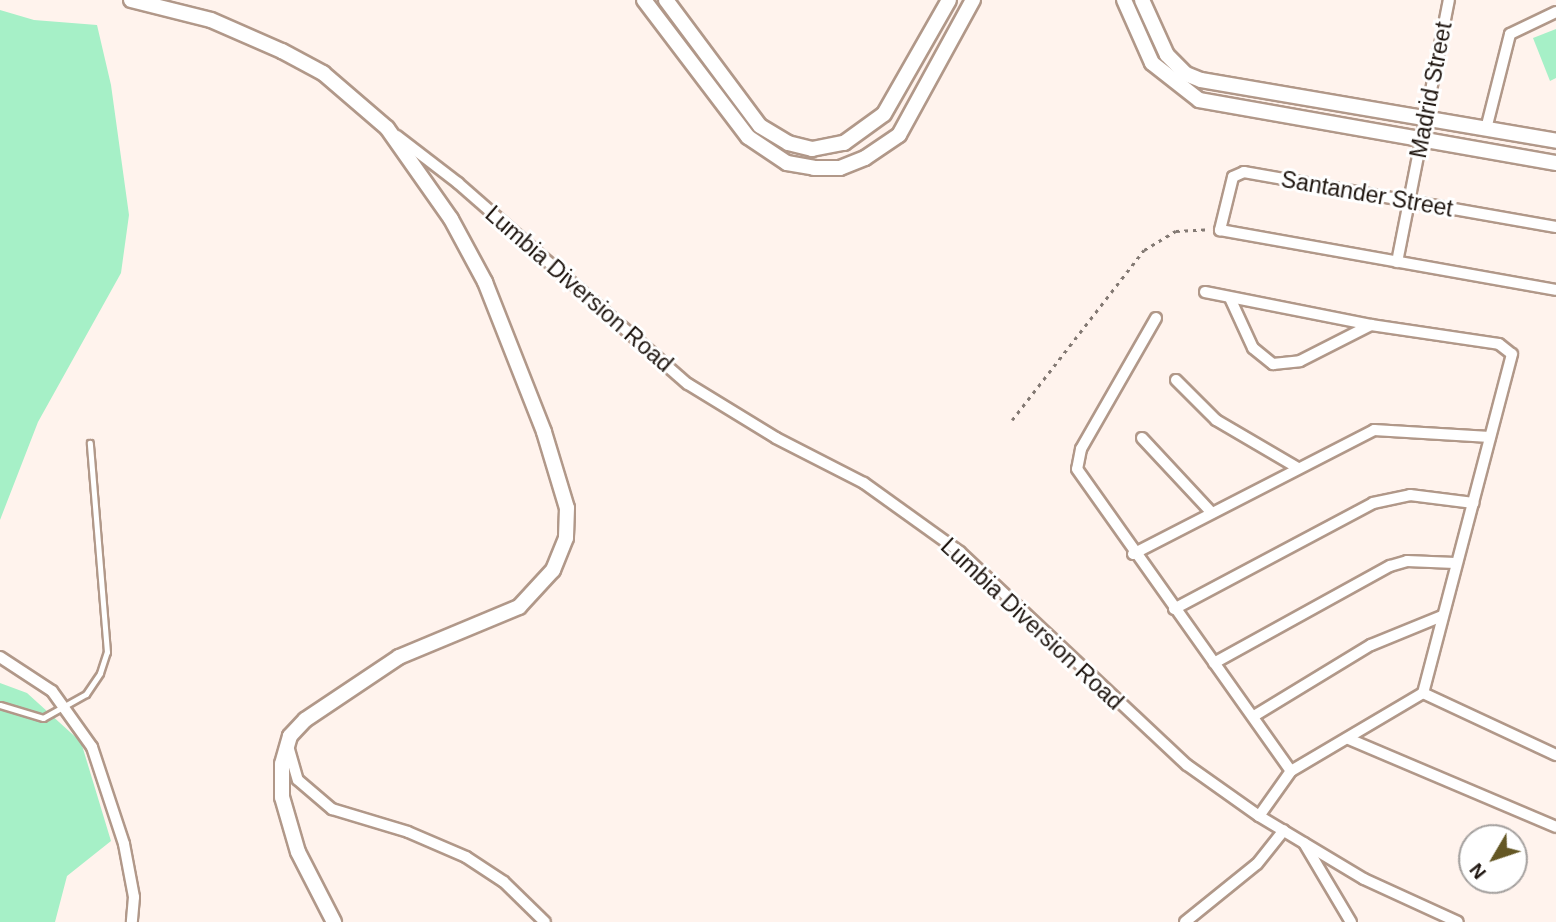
<!DOCTYPE html>
<html>
<head>
<meta charset="utf-8">
<style>
  body { margin:0 }
  #map { position:relative; width:1556px; height:922px; overflow:hidden; background:#fff3ed; font-family:Arial,sans-serif }
  div>[style] { position:absolute }
  [style*='--x'] { left:calc(var(--x)*1px); top:calc(var(--y)*1px); width:calc(var(--w)*1px); rotate:calc(var(--a)*1deg) }
  .green>* { inset:0; background:#a6f0c7 }
  .path>* { height:2.5px; margin-top:-1.25px; transform-origin:0; background:repeating-linear-gradient(90deg,#837973 0 3.5px,transparent 0 8.5px) }
  .roads { filter:drop-shadow(2px 0 #b19889) drop-shadow(-2px 0 #b19889) drop-shadow(0 2px #b19889) drop-shadow(0 -2px #b19889) }
  .service>* { height:5px; margin:-2.5px; padding:0 2.5px; transform-origin:2.5px; border-radius:2.5px; background:#fff }
  .minor>* { height:10px; margin:-5px; padding:0 5px; transform-origin:5px; border-radius:5px; background:#fff }
  .tertiary>* { height:14px; margin:-7px; padding:0 7px; transform-origin:7px; border-radius:7px; background:#fff }
  span { translate:-50% -50%; white-space:nowrap; text-align:center; line-height:1.15; -webkit-text-stroke:6px #fff; paint-order:stroke }
  .street-label { font-size:23px; color:#1d140e }
  .north { position:absolute; left:1458px; top:824px; width:70px; height:70px; box-sizing:border-box; background:#fff; border:2px solid #a5a19f; border-radius:50%; rotate:231deg; font-size:19px; font-weight:700; line-height:28px; text-align:center; color:#1d140e }
  .north::after { content:''; display:block; margin:auto; width:24px; height:32px; background:#645724; clip-path:polygon(50% 0,100% 100%,50% 72%,0 100%) }
</style>
</head>
<body>
<div id="map">
  <div class="green">
    <i style="clip-path:polygon(0 10px,34px 20px,97px 25px,111px 85px,129px 215px,121px 273px,38px 422px,0 520px)"></i>
    <i style="clip-path:polygon(1556px 29px,1556px 78px,1550px 81px,1533px 38px)"></i>
    <i style="clip-path:polygon(0 683px,27px 693px,81px 742px,111px 841px,67px 876px,55px 922px,0 922px)"></i>
  </div>
  <div class="path">
    <i style="--x:1012;--y:420;--w:215;--a:-52.2"></i>
    <i style="--x:1144;--y:250;--w:37;--a:-31"></i>
    <i style="--x:1176;--y:231;--w:33;--a:-3"></i>
  </div>
  <div class="roads">
    <div class="service">
      <i style="--x:0;--y:705;--w:45;--a:16.8"></i>
      <i style="--x:43;--y:718;--w:49;--a:-29.2"></i>
      <i style="--x:86;--y:694;--w:25;--a:-56"></i>
      <i style="--x:100;--y:673;--w:22;--a:-72"></i>
      <i style="--x:107;--y:652;--w:210;--a:-94.7"></i>
    </div>
    <div class="minor">
      <i style="--x:1486;--y:129;--w:98;--a:-75.8"></i>
      <i style="--x:1510;--y:34;--w:51;--a:-25.6"></i>
      <i style="--x:397;--y:136;--w:77;--a:37.6"></i>
      <i style="--x:458;--y:183;--w:305;--a:41.2"></i>
      <i style="--x:688;--y:384;--w:103;--a:31.5"></i>
      <i style="--x:776;--y:438;--w:99;--a:27.1"></i>
      <i style="--x:864;--y:483;--w:118;--a:35.7"></i>
      <i style="--x:960;--y:552;--w:311;--a:43.2"></i>
      <i style="--x:1187;--y:765;--w:88;--a:35.3"></i>
      <i style="--x:1259;--y:816;--w:122;--a:31"></i>
      <i style="--x:1364;--y:879;--w:103;--a:24.6"></i>
      <i style="--x:1556;--y:227;--w:317;--a:-170"></i>
      <i style="--x:1244;--y:172;--w:12;--a:156"></i>
      <i style="--x:1233;--y:177;--w:55;--a:103.8"></i>
      <i style="--x:1220;--y:230;--w:341;--a:10.1"></i>
      <i style="--x:1397;--y:262;--w:267;--a:-78.8"></i>
      <i style="--x:1205;--y:292;--w:169;--a:11.2"></i>
      <i style="--x:1371;--y:325;--w:129;--a:8.4"></i>
      <i style="--x:1499;--y:344;--w:16;--a:38"></i>
      <i style="--x:1512;--y:354;--w:350;--a:104.7"></i>
      <i style="--x:1423;--y:693;--w:153;--a:149.4"></i>
      <i style="--x:1230;--y:298;--w:55;--a:65.3"></i>
      <i style="--x:1253;--y:348;--w:26;--a:39"></i>
      <i style="--x:1273;--y:364;--w:27;--a:-6"></i>
      <i style="--x:1300;--y:361;--w:80;--a:-26.9"></i>
      <i style="--x:1156;--y:318;--w:151;--a:119.8"></i>
      <i style="--x:1081;--y:449;--w:20;--a:101"></i>
      <i style="--x:1077;--y:469;--w:370;--a:54.7"></i>
      <i style="--x:1291;--y:771;--w:55;--a:125.4"></i>
      <i style="--x:1176;--y:380;--w:57;--a:45"></i>
      <i style="--x:1216;--y:420;--w:93;--a:30.4"></i>
      <i style="--x:1142;--y:438;--w:100;--a:47"></i>
      <i style="--x:1133;--y:554;--w:271;--a:-27.2"></i>
      <i style="--x:1374;--y:430;--w:116;--a:3.5"></i>
      <i style="--x:1174;--y:609;--w:225;--a:-28"></i>
      <i style="--x:1373;--y:503;--w:38;--a:-12"></i>
      <i style="--x:1410;--y:495;--w:64;--a:7.2"></i>
      <i style="--x:0;--y:657;--w:62;--a:33.2"></i>
      <i style="--x:52;--y:691;--w:69;--a:54.5"></i>
      <i style="--x:92;--y:747;--w:102;--a:71.7"></i>
      <i style="--x:124;--y:844;--w:54;--a:79.3"></i>
      <i style="--x:134;--y:897;--w:25;--a:95"></i>
      <i style="--x:1214;--y:663;--w:201;--a:-28.9"></i>
      <i style="--x:1390;--y:566;--w:18;--a:-16"></i>
      <i style="--x:1407;--y:561;--w:48;--a:2.4"></i>
      <i style="--x:1423;--y:693;--w:147;--a:25"></i>
      <i style="--x:1254;--y:716;--w:137;--a:-31.3"></i>
      <i style="--x:1371;--y:645;--w:77;--a:-22.2"></i>
      <i style="--x:1349;--y:739;--w:225;--a:23"></i>
      <i style="--x:288;--y:746;--w:35;--a:74"></i>
      <i style="--x:298;--y:780;--w:45;--a:40.5"></i>
      <i style="--x:332;--y:809;--w:79;--a:16.8"></i>
      <i style="--x:408;--y:832;--w:63;--a:23.3"></i>
      <i style="--x:466;--y:857;--w:45;--a:33.3"></i>
      <i style="--x:504;--y:882;--w:57;--a:44.3"></i>
      <i style="--x:1304;--y:843;--w:92;--a:59.3"></i>
      <i style="--x:1185;--y:922;--w:92;--a:-38.9"></i>
      <i style="--x:1257;--y:864;--w:43;--a:-51.5"></i>
    </div>
    <div class="tertiary">
      <i style="--x:131;--y:0;--w:82;--a:14"></i>
      <i style="--x:211;--y:20;--w:77;--a:23.6"></i>
      <i style="--x:282;--y:51;--w:47;--a:28.2"></i>
      <i style="--x:323;--y:73;--w:84;--a:40.7"></i>
      <i style="--x:387;--y:128;--w:111;--a:54.9"></i>
      <i style="--x:451;--y:219;--w:72;--a:61.6"></i>
      <i style="--x:485;--y:282;--w:161;--a:68.5"></i>
      <i style="--x:544;--y:432;--w:79;--a:73.2"></i>
      <i style="--x:567;--y:508;--w:30;--a:92"></i>
      <i style="--x:566;--y:538;--w:35;--a:112"></i>
      <i style="--x:553;--y:570;--w:50;--a:132.6"></i>
      <i style="--x:519;--y:607;--w:130;--a:157.4"></i>
      <i style="--x:399;--y:657;--w:113;--a:146.2"></i>
      <i style="--x:305;--y:720;--w:22;--a:133"></i>
      <i style="--x:290;--y:736;--w:29;--a:106"></i>
      <i style="--x:282;--y:764;--w:33;--a:90"></i>
      <i style="--x:282;--y:797;--w:57;--a:73.8"></i>
      <i style="--x:298;--y:852;--w:79;--a:62.8"></i>
      <i style="--x:644;--y:0;--w:172;--a:52.8"></i>
      <i style="--x:748;--y:137;--w:47;--a:33.7"></i>
      <i style="--x:787;--y:163;--w:27;--a:10"></i>
      <i style="--x:814;--y:168;--w:26;--a:0"></i>
      <i style="--x:840;--y:168;--w:27;--a:-22"></i>
      <i style="--x:865;--y:158;--w:41;--a:-34.1"></i>
      <i style="--x:899;--y:135;--w:154;--a:-61.3"></i>
      <i style="--x:666;--y:0;--w:157;--a:53.3"></i>
      <i style="--x:760;--y:126;--w:33;--a:31"></i>
      <i style="--x:788;--y:143;--w:25;--a:14"></i>
      <i style="--x:812;--y:149;--w:33;--a:-11"></i>
      <i style="--x:844;--y:143;--w:49;--a:-35.9"></i>
      <i style="--x:884;--y:114;--w:131;--a:-60.3"></i>
      <i style="--x:1124;--y:0;--w:69;--a:66"></i>
      <i style="--x:1152;--y:63;--w:60;--a:38.2"></i>
      <i style="--x:1199;--y:100;--w:363;--a:10"></i>
      <i style="--x:1142;--y:0;--w:60;--a:65.6"></i>
      <i style="--x:1167;--y:55;--w:27;--a:45"></i>
      <i style="--x:1186;--y:74;--w:16;--a:22"></i>
      <i style="--x:1201;--y:80;--w:360;--a:9.7"></i>
    </div>
  </div>
  <div class="street-label">
    <span style="left:1431px;top:90px;rotate:-79deg">Madrid Street</span>
    <span style="left:1367px;top:194px;rotate:10deg">Santander Street</span>
    <span style="left:579px;top:289px;rotate:41deg">Lumbia Diversion Road</span>
    <span style="left:1032px;top:624px;rotate:43deg">Lumbia Diversion Road</span>
  </div>
  <div class="north">N</div>
</div>
</body>
</html>
